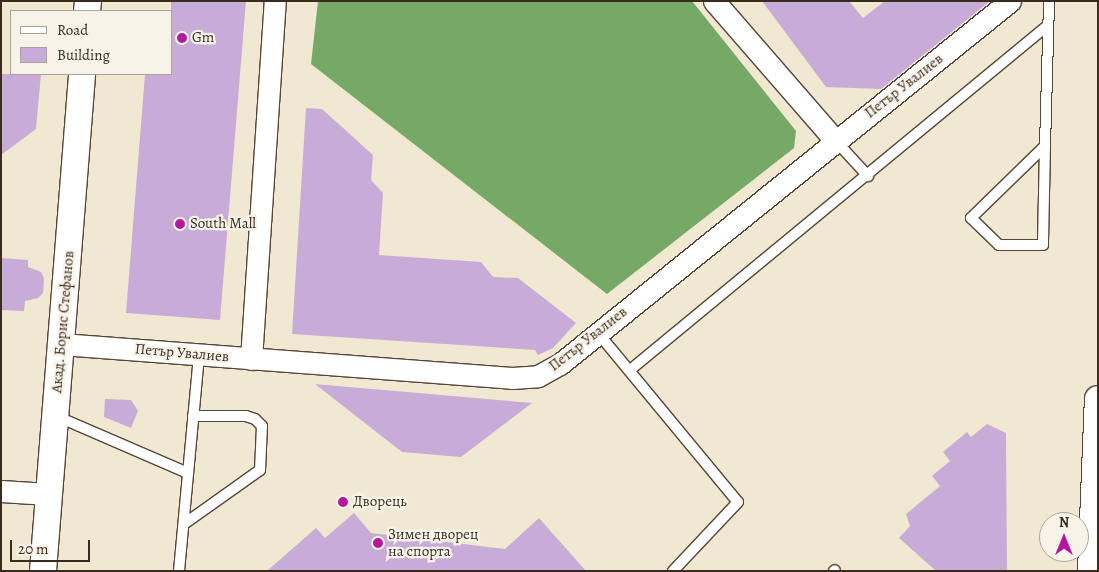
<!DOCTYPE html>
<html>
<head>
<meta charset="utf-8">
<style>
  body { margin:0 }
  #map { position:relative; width:1099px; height:572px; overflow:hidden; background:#f1e8d2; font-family:Alegreya,serif }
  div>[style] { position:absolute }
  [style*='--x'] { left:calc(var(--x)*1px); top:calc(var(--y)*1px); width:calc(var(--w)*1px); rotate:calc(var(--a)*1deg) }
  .forest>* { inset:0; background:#76a965 }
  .building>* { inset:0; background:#c8acd7 }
  .roads { filter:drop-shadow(1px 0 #564639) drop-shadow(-1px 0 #564639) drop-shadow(0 1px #564639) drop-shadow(0 -1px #564639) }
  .service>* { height:10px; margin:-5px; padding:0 5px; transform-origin:5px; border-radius:5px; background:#fff }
  .minor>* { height:21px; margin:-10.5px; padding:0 10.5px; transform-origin:10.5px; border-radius:10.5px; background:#fff }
  .tertiary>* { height:26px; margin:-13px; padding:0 13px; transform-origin:13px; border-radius:13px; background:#fff }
  .dots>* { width:14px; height:14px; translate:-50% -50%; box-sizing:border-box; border:2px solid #f7f3e8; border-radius:50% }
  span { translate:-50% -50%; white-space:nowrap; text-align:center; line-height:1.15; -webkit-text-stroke:4.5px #f7f3e8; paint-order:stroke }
  .poi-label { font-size:15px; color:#3b2a1e }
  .left { translate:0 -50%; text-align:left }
  .street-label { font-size:15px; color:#3b2a1e }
  .frame { position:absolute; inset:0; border:2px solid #3b2a1e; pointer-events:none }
  .legend { position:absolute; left:10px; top:10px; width:162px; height:65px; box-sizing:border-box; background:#f7f3e8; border:1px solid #aca397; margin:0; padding:6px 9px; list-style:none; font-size:15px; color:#3b2a1e }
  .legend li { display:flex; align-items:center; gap:10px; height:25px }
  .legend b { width:25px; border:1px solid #aca397 }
  .north { position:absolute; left:1039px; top:512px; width:50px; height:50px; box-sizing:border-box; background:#f7f3e8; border:1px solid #aca397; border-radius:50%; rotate:0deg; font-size:14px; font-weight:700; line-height:20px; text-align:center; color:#3b2a1e }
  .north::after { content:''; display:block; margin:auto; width:18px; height:22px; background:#b5179e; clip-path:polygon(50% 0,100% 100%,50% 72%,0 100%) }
  .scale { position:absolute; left:10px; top:540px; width:80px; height:22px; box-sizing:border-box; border:2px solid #3b2a1e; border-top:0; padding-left:6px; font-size:15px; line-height:18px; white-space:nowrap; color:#3b2a1e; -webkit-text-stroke:4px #f7f3e8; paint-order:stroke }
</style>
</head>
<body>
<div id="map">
  <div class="forest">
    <i style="clip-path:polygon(318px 1px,692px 1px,796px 131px,794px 148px,607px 294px,311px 64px)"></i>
  </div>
  <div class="building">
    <i style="clip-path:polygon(171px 1px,246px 1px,220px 320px,126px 313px,145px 74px,171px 74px)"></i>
    <i style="clip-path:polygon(762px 1px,849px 1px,863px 18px,885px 1px,990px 1px,881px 89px,826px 87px)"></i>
    <i style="clip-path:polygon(1px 74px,41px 74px,36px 129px,1px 155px)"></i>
    <i style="clip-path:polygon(306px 108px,322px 109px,373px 155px,371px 180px,383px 193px,379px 255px,481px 262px,493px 277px,518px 278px,576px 323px,553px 348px,538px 355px,535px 350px,292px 334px)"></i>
    <i style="clip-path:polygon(1px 258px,28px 260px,28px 267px,41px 272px,44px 278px,43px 293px,38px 298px,25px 301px,24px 311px,1px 310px)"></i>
    <i style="clip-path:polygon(315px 384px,532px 403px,461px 457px,402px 452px)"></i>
    <i style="clip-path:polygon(105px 399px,131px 400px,138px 411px,131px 428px,104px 417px)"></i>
    <i style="clip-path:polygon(987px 424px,1006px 433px,1007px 571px,936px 571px,899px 538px,910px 526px,906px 514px,940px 486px,932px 476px,950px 461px,943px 452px,967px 432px,971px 437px)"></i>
    <i style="clip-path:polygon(354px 513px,371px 533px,505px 549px,539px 518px,586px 571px,267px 571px,316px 528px,325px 538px)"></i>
  </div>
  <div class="roads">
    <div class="service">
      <i style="--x:835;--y:140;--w:49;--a:47.5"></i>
      <i style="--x:1045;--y:146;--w:99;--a:91.2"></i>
      <i style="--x:1043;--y:245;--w:44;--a:180"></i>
      <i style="--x:999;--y:245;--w:39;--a:-136"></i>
      <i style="--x:971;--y:218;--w:103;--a:-44.2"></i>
      <i style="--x:1045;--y:146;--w:145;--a:-88.4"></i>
      <i style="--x:598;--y:333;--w:219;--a:50.4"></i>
      <i style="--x:738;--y:502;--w:95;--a:133.3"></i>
      <i style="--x:630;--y:370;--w:541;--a:-39.52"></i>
      <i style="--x:56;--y:416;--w:144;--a:23.4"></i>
      <i style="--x:184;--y:524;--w:93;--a:-35.4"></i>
      <i style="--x:260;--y:470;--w:44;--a:-87.4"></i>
      <i style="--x:262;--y:426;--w:10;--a:-135"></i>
      <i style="--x:255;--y:419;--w:9;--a:-162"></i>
      <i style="--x:246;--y:416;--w:53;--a:180"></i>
      <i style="--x:179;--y:571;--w:218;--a:-84.7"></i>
      <i style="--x:834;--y:571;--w:1;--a:-45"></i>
    </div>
    <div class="minor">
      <i style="--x:714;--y:1;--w:184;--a:49"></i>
      <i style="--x:61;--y:344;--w:452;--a:4.3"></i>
      <i style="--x:512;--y:378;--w:26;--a:-4"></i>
      <i style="--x:538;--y:376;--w:25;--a:-29"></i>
      <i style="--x:560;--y:364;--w:578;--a:-38.89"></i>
      <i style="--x:251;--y:359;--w:359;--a:-86.2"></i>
      <i style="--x:1;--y:491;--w:47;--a:3.7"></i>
    </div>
    <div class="tertiary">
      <i style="--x:87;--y:11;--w:10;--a:-84"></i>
      <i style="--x:43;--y:571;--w:499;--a:-85.5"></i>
      <i style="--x:1091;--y:571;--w:172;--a:-87.7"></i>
    </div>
  </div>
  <div class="dots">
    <i style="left:182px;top:38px;background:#b5179e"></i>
    <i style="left:180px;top:224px;background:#b5179e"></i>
    <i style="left:343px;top:502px;background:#b5179e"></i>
    <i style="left:378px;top:543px;background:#b5179e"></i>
  </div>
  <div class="poi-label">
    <span class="left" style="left:192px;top:38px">Gm</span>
    <span class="left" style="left:190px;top:224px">South Mall</span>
    <span class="left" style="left:353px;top:502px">Дворець</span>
    <span class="left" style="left:388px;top:543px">Зимен дворец<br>на спорта</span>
  </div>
  <div class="street-label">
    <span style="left:904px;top:86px;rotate:-38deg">Петър Увалиев</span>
    <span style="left:63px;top:322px;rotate:-85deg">Акад. Борис Стефанов</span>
    <span style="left:588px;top:339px;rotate:-38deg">Петър Увалиев</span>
    <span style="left:182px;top:353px;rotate:5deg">Петър Увалиев</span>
  </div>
  <div class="frame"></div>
  <ul class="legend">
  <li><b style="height:6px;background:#fff"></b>Road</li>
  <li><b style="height:14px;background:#c8acd7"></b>Building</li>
  </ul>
  <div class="north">N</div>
  <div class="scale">20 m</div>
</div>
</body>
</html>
